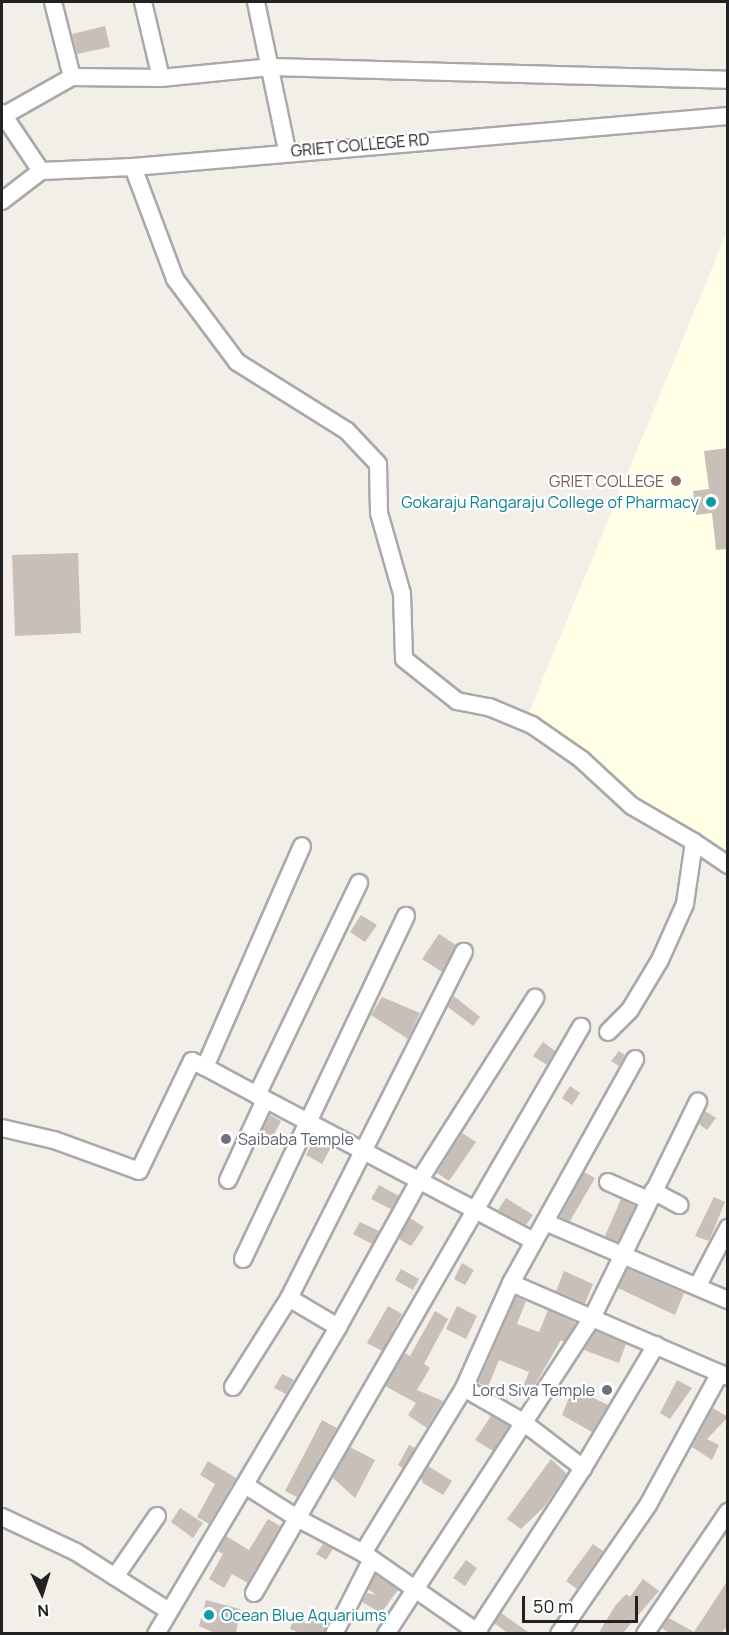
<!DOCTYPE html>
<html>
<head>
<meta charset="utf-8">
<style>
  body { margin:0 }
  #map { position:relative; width:729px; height:1635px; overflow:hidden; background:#f2efe9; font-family:Manrope,sans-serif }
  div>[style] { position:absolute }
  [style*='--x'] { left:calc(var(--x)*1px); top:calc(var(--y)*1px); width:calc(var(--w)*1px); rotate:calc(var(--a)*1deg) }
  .education>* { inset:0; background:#ffffe5 }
  .building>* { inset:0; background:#c7bfb8 }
  .roads { filter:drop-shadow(2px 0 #a9a9a9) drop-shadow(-2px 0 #a9a9a9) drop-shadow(0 2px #a9a9a9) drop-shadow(0 -2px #a9a9a9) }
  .minor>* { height:16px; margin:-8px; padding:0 8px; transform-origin:8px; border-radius:8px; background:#fff }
  .dots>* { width:16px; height:16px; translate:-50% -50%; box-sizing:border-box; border:3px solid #fff; border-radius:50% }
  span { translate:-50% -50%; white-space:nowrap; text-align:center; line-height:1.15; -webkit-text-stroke:4.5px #fff; paint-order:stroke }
  .street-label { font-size:16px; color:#222 }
  .education-label { font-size:16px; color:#785e54 }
  .right { translate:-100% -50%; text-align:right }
  .culture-label { font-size:16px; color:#0d838f }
  .left { translate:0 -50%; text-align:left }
  .worship-label { font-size:16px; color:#5b616d }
  .frame { position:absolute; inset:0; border:3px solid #222; pointer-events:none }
  .north { position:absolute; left:12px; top:1563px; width:60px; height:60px; -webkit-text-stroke:4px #fff; paint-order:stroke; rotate:176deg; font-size:16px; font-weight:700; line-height:24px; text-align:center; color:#222 }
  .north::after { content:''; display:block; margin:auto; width:21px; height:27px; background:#222; clip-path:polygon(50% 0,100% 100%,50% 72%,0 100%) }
  .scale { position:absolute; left:522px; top:1596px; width:116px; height:27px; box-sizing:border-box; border:3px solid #222; border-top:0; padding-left:8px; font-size:18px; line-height:21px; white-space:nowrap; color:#222; -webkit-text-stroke:4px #fff; paint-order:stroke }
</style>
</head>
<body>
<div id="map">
  <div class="education">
    <i style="clip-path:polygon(727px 232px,727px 875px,522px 729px)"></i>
  </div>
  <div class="building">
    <i style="clip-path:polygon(105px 26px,110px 47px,77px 54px,72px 34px)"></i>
    <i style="clip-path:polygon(728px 448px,728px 549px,716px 550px,712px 513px,696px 515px,693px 491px,709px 489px,704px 451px)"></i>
    <i style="clip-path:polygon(78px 553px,81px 633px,15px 636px,12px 555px)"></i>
    <i style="clip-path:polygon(361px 915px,377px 925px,365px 942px,350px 932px)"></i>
    <i style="clip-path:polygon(439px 934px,456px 945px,442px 972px,422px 959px)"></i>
    <i style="clip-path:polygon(454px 996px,480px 1017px,473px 1026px,448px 1007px)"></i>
    <i style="clip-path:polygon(382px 997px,420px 1013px,408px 1039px,371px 1015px)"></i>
    <i style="clip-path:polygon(543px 1042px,555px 1051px,547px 1065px,533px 1056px)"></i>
    <i style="clip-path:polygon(619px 1051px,625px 1055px,619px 1066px,611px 1061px)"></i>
    <i style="clip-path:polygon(570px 1086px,580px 1093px,572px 1105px,562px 1098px)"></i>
    <i style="clip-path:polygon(705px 1111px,716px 1118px,707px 1130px,699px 1124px)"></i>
    <i style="clip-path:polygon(270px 1115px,281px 1121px,267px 1148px,257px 1142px)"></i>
    <i style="clip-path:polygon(462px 1133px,476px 1142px,449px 1181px,437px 1173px)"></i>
    <i style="clip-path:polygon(314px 1139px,331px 1147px,322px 1164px,306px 1155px)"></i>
    <i style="clip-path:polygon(584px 1172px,595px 1178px,570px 1221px,560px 1217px)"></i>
    <i style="clip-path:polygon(379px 1185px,399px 1196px,391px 1209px,371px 1199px)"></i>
    <i style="clip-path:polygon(714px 1197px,725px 1202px,709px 1241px,695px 1236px)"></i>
    <i style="clip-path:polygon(506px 1198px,533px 1215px,526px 1225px,498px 1210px)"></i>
    <i style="clip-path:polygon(621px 1199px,635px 1206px,618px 1242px,605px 1236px)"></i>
    <i style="clip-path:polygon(410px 1218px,424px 1227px,411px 1246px,399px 1239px)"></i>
    <i style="clip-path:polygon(360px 1222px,379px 1231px,372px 1244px,353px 1234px)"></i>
    <i style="clip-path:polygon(462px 1263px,474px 1270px,465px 1285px,454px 1279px)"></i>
    <i style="clip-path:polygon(401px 1269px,419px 1279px,413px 1290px,395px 1280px)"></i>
    <i style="clip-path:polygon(628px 1269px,684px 1293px,675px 1315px,618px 1288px)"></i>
    <i style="clip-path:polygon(564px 1271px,593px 1284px,585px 1304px,556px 1291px)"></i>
    <i style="clip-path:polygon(516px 1297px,526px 1301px,517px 1324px,539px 1332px,548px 1310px,576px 1323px,564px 1342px,561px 1340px,532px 1390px,523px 1387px,529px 1372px,499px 1360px,488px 1387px,478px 1383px)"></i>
    <i style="clip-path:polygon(388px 1306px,402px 1314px,382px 1351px,367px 1343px)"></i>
    <i style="clip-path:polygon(457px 1306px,477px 1316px,466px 1339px,446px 1329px)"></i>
    <i style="clip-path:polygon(435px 1311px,448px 1319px,424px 1364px,430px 1368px,417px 1390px,443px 1401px,427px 1428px,408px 1415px,416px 1403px,385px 1386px,405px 1353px,410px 1356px)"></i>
    <i style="clip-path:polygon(596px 1331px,626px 1344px,619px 1363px,584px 1350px)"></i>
    <i style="clip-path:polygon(282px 1374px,294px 1380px,286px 1394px,274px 1388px)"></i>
    <i style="clip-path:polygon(677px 1380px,692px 1388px,670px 1419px,660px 1413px)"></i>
    <i style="clip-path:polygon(573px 1388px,608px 1405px,592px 1432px,562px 1415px)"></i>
    <i style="clip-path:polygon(713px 1408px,728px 1417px,707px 1439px,719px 1445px,712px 1460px,692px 1447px)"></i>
    <i style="clip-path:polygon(491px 1416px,509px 1426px,493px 1451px,475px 1440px)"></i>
    <i style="clip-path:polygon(322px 1420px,337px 1428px,297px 1497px,285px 1491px)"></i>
    <i style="clip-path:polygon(409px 1445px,415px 1448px,403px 1468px,398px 1465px)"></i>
    <i style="clip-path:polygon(350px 1447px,375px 1460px,355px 1498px,333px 1478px)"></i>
    <i style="clip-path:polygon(551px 1459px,567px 1474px,544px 1507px,521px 1529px,507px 1519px)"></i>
    <i style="clip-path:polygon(208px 1461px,236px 1478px,209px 1524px,197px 1517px,215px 1484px,200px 1475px)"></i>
    <i style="clip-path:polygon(428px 1466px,452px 1481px,443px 1495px,423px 1483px,421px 1478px)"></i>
    <i style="clip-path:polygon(180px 1508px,203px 1523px,193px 1538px,171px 1522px)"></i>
    <i style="clip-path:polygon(268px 1519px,280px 1526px,248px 1583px,232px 1574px,224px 1588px,209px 1579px,223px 1554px,218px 1551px,226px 1536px,249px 1550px)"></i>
    <i style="clip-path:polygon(323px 1544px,333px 1549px,326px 1560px,316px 1554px)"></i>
    <i style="clip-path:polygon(593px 1544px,603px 1551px,577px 1589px,566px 1581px)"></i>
    <i style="clip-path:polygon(466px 1560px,477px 1568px,465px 1586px,453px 1578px)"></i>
    <i style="clip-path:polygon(376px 1575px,398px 1590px,381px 1613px,362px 1602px,367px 1593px,376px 1595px,368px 1589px)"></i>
    <i style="clip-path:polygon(643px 1579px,659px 1591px,622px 1634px,598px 1634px,615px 1606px,626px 1594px,630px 1597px)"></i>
    <i style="clip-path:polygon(728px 1580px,728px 1624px,721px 1634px,670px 1634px,662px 1628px,669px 1618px,694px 1632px)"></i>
    <i style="clip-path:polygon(206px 1600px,240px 1609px,236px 1634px,217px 1634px,199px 1626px)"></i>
    <i style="clip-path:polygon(501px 1613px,531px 1634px,509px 1634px,494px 1623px)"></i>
    <i style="clip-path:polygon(294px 1617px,327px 1624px,324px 1634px,303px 1634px,290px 1629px)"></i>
  </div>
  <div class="roads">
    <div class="minor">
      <i style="--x:53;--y:2;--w:77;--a:75.8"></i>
      <i style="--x:143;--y:2;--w:78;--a:76.7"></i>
      <i style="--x:256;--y:2;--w:152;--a:78.2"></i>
      <i style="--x:2;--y:113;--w:70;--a:56.1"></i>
      <i style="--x:3;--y:116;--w:79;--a:-29.5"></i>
      <i style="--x:72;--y:77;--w:89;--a:0.6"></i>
      <i style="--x:161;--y:78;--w:112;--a:-5.7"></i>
      <i style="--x:272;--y:67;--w:456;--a:1.6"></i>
      <i style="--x:133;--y:167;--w:120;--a:69.4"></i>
      <i style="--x:175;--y:279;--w:104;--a:53.2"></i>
      <i style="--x:237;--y:362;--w:130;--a:32.1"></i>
      <i style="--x:347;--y:431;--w:45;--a:46.8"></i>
      <i style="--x:378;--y:464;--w:49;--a:88.8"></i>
      <i style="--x:379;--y:513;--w:84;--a:74.1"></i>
      <i style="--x:402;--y:594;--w:65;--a:88.2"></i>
      <i style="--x:404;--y:659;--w:68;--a:38.4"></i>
      <i style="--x:457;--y:701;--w:33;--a:11"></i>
      <i style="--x:489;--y:707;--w:47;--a:22.7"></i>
      <i style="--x:532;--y:725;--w:60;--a:34.8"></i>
      <i style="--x:581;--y:759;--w:69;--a:42.7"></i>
      <i style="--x:632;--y:806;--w:72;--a:30.1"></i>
      <i style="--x:694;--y:842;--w:63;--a:98.3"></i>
      <i style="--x:685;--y:904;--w:61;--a:114.1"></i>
      <i style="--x:660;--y:960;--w:58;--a:121"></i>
      <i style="--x:630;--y:1010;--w:31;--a:135"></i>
      <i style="--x:2;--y:201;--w:49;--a:-37.6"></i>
      <i style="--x:41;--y:171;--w:92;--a:-2.5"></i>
      <i style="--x:133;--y:167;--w:597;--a:-4.9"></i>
      <i style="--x:694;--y:842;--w:41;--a:34.1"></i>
      <i style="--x:359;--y:883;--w:235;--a:115.7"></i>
      <i style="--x:257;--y:1095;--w:313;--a:27.8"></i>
      <i style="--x:257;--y:1095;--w:59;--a:-151.7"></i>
      <i style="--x:205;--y:1067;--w:241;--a:-66.3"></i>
      <i style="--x:2;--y:1128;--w:53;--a:13"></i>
      <i style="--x:54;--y:1140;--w:90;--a:20"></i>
      <i style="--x:139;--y:1171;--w:122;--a:-64.3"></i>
      <i style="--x:192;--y:1061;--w:14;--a:25"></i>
      <i style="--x:228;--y:1180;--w:88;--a:-65.2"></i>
      <i style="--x:608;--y:1182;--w:44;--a:24.2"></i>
      <i style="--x:653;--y:1191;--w:30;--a:28"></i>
      <i style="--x:545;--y:1222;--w:199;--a:23.1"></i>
      <i style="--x:243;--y:1259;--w:380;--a:-64.6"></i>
      <i style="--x:511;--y:1283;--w:236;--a:23.4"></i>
      <i style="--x:697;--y:1287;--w:67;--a:-62.3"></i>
      <i style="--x:289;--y:1298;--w:57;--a:30.6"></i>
      <i style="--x:233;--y:1387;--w:105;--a:-57.8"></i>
      <i style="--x:289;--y:1298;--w:388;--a:-63.2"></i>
      <i style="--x:464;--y:1388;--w:68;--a:30"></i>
      <i style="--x:523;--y:1422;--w:76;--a:37.5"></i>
      <i style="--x:583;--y:1468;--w:198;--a:123"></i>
      <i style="--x:583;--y:1468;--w:143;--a:-59.3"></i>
      <i style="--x:245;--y:1485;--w:62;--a:32.4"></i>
      <i style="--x:297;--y:1518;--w:75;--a:27.9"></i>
      <i style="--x:363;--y:1553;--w:142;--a:34.7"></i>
      <i style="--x:2;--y:1517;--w:82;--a:25.3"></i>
      <i style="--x:76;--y:1552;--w:110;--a:32.4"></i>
      <i style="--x:363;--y:1553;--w:193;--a:-58.5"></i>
      <i style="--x:464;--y:1388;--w:115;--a:-65.9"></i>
      <i style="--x:511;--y:1283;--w:256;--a:-61"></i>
      <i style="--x:115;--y:1577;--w:74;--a:-55.5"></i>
      <i style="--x:254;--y:1593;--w:654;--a:-59.98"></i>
      <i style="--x:156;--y:1634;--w:357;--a:-59.3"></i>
      <i style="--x:338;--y:1327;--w:167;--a:-61"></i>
      <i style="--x:419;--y:1181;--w:217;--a:-57.6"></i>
      <i style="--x:334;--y:1634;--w:84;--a:-63.1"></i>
      <i style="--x:386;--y:1634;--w:377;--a:-56.9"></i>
      <i style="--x:592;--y:1318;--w:241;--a:-63.9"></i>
      <i style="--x:559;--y:1634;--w:157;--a:-55.4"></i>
      <i style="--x:648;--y:1505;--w:150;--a:-61.4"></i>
      <i style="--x:645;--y:1634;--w:148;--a:-55.8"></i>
    </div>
  </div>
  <div class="dots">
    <i style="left:676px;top:481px;background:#8d6e63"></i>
    <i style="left:711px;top:502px;background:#0f9aa8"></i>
    <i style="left:226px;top:1139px;background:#6b7280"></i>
    <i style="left:607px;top:1390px;background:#6b7280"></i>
    <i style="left:209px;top:1615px;background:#0f9aa8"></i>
  </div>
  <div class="street-label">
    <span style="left:360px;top:145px;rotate:-5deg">GRIET COLLEGE RD</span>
  </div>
  <div class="education-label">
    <span class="right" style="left:664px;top:481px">GRIET COLLEGE</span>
  </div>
  <div class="culture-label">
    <span class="right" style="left:699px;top:502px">Gokaraju Rangaraju College of Pharmacy</span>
    <span class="left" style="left:221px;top:1615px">Ocean Blue Aquariums</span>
  </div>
  <div class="worship-label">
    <span class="left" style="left:238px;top:1139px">Saibaba Temple</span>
    <span class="right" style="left:595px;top:1390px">Lord Siva Temple</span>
  </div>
  <div class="frame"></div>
  <div class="north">N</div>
  <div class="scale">50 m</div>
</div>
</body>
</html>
